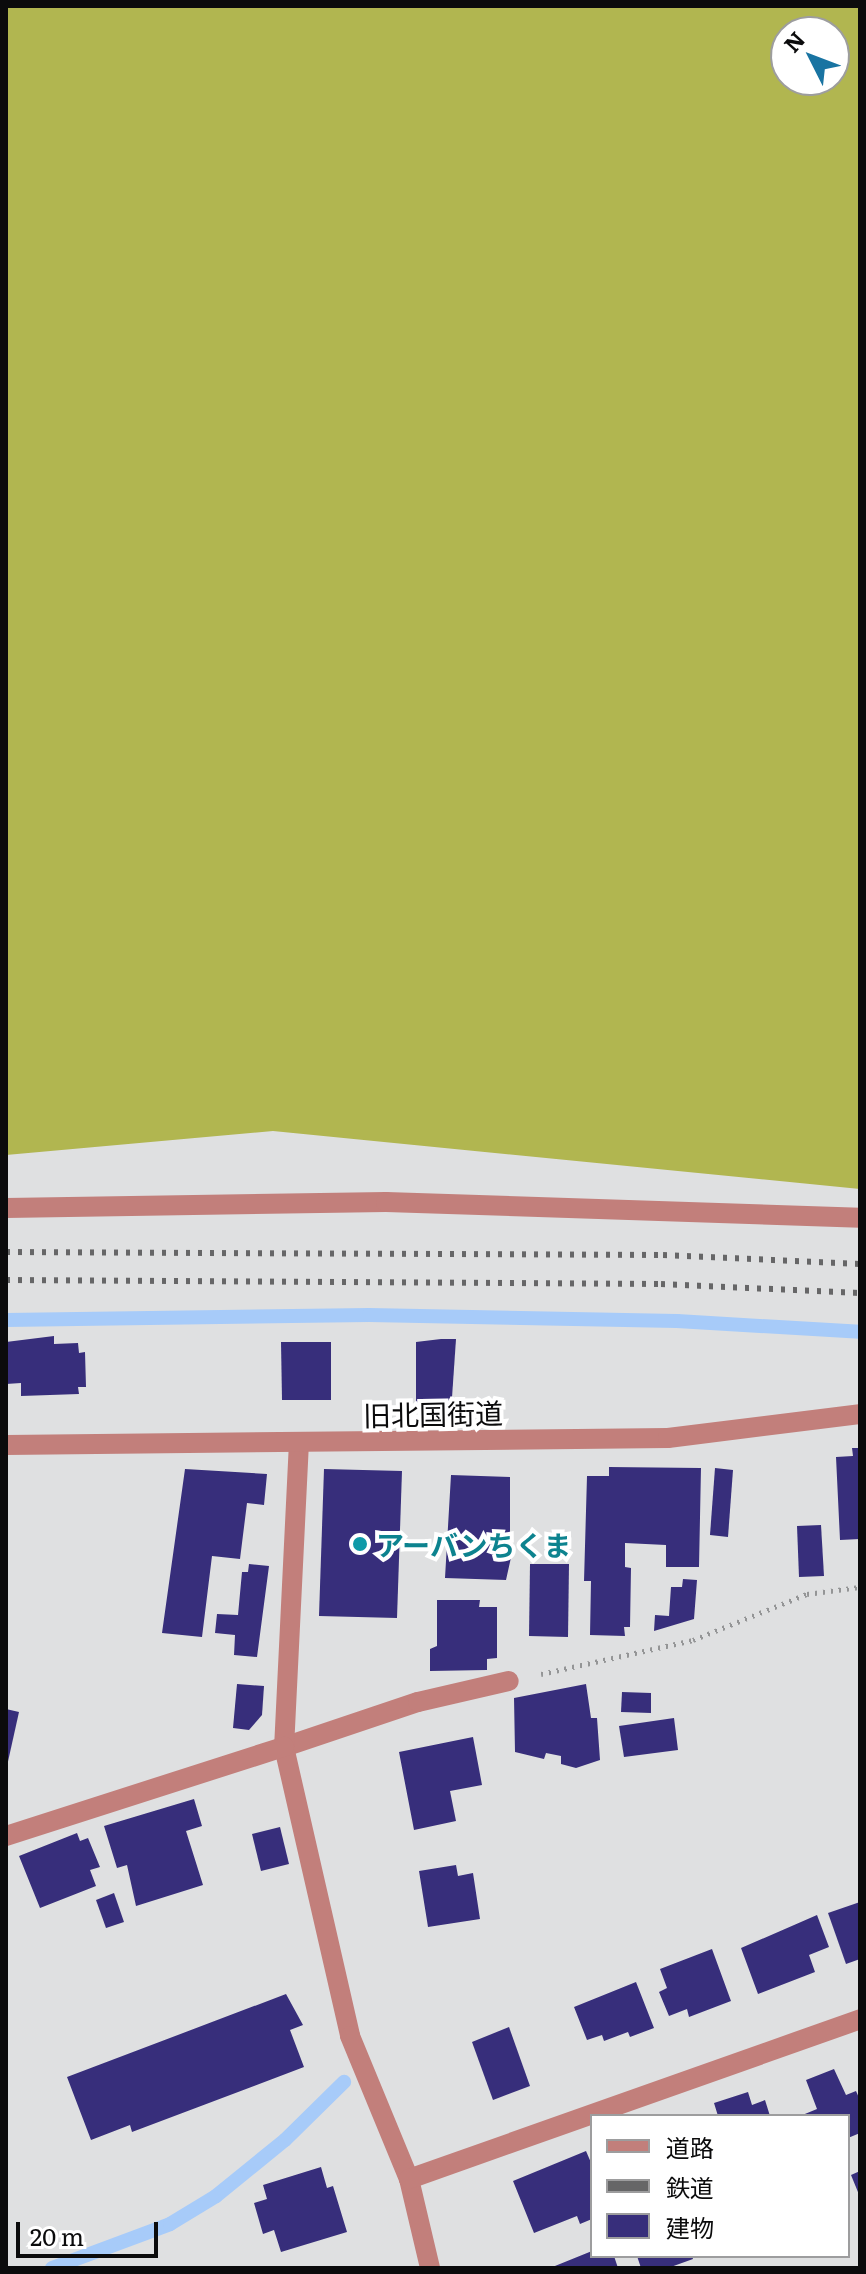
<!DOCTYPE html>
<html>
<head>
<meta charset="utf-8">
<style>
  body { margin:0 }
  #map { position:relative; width:866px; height:2274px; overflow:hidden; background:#dfe0e1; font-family:Literata,"Noto Sans JP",serif }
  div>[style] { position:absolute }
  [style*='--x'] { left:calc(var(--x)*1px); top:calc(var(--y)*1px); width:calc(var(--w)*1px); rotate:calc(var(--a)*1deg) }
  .forest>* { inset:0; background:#b1b650 }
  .stream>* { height:14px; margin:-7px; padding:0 7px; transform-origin:7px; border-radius:7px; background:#a7cbf9 }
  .building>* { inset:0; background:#372e7b }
  .path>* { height:5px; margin-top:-2.5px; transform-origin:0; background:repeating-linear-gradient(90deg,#949596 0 2px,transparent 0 8px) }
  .lane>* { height:20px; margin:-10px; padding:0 10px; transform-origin:10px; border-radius:10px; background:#c27f7b }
  .street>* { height:20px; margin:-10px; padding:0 10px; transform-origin:10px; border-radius:10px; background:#c27f7b }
  .rail>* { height:6px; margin-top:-3px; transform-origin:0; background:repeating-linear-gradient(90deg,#666667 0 4px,transparent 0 12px) }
  .dots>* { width:22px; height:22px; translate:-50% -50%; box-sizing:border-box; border:4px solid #fff; border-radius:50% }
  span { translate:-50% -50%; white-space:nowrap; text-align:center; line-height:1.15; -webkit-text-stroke:8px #fff; paint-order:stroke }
  .street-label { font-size:28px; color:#0b0b0c }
  .culture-label { font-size:28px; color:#0d838f; font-weight:700 }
  .left { translate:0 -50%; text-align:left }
  .frame { position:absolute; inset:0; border:8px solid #0b0b0c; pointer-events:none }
  .legend { position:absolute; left:590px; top:2114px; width:260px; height:144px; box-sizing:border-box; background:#fff; border:2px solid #9d9d9e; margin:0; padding:10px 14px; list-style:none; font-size:24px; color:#0b0b0c }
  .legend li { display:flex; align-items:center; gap:16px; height:40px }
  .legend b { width:40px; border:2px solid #9d9d9e }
  .north { position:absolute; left:770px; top:16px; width:80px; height:80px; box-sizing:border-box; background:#fff; border:2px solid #9d9d9e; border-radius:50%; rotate:312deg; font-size:22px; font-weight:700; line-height:32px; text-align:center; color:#0b0b0c }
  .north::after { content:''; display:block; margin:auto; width:28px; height:36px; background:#1974a2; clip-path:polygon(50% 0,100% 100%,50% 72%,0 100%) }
  .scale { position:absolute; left:16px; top:2222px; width:142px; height:36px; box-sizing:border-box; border:4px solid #0b0b0c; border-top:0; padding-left:10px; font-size:24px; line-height:28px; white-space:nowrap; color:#0b0b0c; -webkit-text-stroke:6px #fff; paint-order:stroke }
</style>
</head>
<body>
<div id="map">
  <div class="forest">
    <i style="clip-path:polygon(evenodd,6px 6px,860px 6px,860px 1189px,273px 1131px,6px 1155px,6px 6px,786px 32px,834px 32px,834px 80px,786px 80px,786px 32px)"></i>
  </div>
  <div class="stream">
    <i style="--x:6;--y:1320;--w:363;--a:-0.8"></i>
    <i style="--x:369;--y:1315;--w:308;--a:1.1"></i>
    <i style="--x:677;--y:1321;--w:183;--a:3.4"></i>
    <i style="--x:52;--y:2268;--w:126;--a:-20.4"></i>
    <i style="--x:170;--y:2224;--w:54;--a:-31.3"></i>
    <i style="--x:216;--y:2196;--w:89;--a:-39.1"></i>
    <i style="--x:285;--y:2140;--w:83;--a:-44.5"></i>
  </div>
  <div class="building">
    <i style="clip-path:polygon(54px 1336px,54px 1344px,78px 1343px,79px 1353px,85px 1352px,86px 1387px,78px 1387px,79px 1394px,21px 1396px,21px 1383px,6px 1384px,6px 1342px)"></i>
    <i style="clip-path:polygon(441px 1339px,456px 1339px,451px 1412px,416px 1412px,416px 1342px)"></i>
    <i style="clip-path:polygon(281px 1342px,331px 1342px,331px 1400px,282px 1400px)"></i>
    <i style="clip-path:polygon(852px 1448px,860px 1448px,860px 1539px,840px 1540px,836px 1457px,853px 1456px)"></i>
    <i style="clip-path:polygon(609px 1467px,701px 1468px,699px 1567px,666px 1567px,666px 1545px,625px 1543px,625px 1567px,631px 1568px,630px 1627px,624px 1627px,625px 1636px,590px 1635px,591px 1581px,584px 1581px,587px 1476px,609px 1476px)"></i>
    <i style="clip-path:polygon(715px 1468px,733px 1470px,728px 1537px,710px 1535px)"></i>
    <i style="clip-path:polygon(185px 1469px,267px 1474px,264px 1505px,247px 1503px,240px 1559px,212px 1556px,202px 1637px,162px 1633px)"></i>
    <i style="clip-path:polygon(324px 1469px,402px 1471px,397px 1618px,319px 1616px)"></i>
    <i style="clip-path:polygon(451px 1475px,510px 1477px,510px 1544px,514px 1544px,506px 1580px,445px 1578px)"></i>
    <i style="clip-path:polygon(821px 1525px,824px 1576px,799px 1577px,797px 1526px)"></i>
    <i style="clip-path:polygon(249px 1564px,269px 1566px,257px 1657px,234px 1655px,235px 1635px,215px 1633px,217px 1614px,238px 1615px,242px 1572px,248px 1572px)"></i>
    <i style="clip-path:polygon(530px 1564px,569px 1564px,568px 1637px,529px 1636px)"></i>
    <i style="clip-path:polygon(683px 1579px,697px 1580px,694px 1619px,654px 1631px,655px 1615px,669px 1616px,671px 1587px,682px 1587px)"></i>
    <i style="clip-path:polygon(437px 1600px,480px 1600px,479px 1607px,497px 1607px,497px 1658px,487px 1659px,487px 1670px,430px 1671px,430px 1649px,437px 1646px)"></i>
    <i style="clip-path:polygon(237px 1684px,264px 1686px,262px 1715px,249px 1730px,233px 1728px)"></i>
    <i style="clip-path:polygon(586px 1684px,591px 1718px,597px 1718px,600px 1760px,576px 1768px,561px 1764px,561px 1756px,546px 1753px,544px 1759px,515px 1752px,514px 1698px)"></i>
    <i style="clip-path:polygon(622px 1692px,651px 1693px,651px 1713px,621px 1712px)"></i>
    <i style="clip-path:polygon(6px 1709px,19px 1712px,7px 1766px,6px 1766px)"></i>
    <i style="clip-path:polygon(674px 1718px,678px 1750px,624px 1757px,619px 1726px)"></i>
    <i style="clip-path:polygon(473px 1737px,482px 1785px,450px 1791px,456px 1821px,414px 1830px,399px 1752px)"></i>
    <i style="clip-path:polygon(194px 1799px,202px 1826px,186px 1831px,203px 1885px,136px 1906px,127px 1865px,117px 1868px,104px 1826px)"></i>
    <i style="clip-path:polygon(280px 1827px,289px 1864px,261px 1871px,252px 1834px)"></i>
    <i style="clip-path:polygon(77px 1833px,80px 1841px,88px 1838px,100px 1867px,90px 1870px,96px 1886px,40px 1908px,19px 1856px)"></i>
    <i style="clip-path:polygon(456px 1865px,458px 1876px,473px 1873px,480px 1919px,428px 1927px,419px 1871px)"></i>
    <i style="clip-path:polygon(114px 1893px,124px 1922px,106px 1928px,96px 1900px)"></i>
    <i style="clip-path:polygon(860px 1902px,860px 1959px,846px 1964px,828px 1913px)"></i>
    <i style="clip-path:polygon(817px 1915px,829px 1947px,809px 1955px,815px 1972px,758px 1994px,741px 1948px)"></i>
    <i style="clip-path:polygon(712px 1949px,731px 2001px,689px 2017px,687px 2009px,669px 2016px,659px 1992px,667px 1988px,660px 1969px)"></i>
    <i style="clip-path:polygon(636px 1982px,654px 2028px,630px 2037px,628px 2032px,604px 2041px,602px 2035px,587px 2040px,574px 2007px)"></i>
    <i style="clip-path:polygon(286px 1994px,303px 2025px,290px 2030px,304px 2067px,132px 2132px,130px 2125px,91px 2140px,67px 2077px)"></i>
    <i style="clip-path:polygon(509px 2027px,530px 2086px,493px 2100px,472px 2042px)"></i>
    <i style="clip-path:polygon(834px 2069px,846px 2095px,856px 2091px,860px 2100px,860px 2133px,848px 2138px,848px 2116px,800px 2116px,817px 2109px,806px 2080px)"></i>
    <i style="clip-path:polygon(748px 2092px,752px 2105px,765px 2100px,770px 2116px,718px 2116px,714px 2103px)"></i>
    <i style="clip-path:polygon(586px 2151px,592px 2165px,592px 2219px,580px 2224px,577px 2216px,534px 2233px,513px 2181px)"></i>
    <i style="clip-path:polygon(321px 2167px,327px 2188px,333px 2186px,347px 2232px,281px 2252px,274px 2230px,263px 2234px,254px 2203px,267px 2199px,263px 2185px)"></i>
    <i style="clip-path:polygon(860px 2171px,860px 2197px,851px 2175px)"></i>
    <i style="clip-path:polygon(592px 2251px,592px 2256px,614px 2256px,618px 2268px,550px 2268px)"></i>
    <i style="clip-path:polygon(637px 2256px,692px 2256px,693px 2259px,668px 2268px,641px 2268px)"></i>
  </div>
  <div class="path">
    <i style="--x:541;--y:1674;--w:156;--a:-12.6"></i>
    <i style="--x:693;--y:1640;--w:123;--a:-22"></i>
    <i style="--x:807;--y:1594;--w:53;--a:-7.5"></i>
  </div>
  <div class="lane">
    <i style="--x:284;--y:1747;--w:141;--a:-18.6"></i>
    <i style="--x:418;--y:1702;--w:93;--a:-13"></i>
  </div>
  <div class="street">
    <i style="--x:6;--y:1208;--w:380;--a:-0.9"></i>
    <i style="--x:386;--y:1202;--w:474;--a:1.9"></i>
    <i style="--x:299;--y:1442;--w:305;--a:92.8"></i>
    <i style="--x:284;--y:1747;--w:296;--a:77.1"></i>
    <i style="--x:350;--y:2036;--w:155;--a:67.6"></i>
    <i style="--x:409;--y:2179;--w:91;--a:76.7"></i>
    <i style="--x:6;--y:1445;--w:662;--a:-0.61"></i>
    <i style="--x:668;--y:1438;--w:193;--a:-7.1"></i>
    <i style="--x:6;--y:1836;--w:292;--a:-17.8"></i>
    <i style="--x:409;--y:2179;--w:479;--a:-19.5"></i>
  </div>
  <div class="rail">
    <i style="--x:6;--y:1252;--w:657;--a:0.26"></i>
    <i style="--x:663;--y:1255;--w:197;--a:2.6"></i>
    <i style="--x:6;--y:1280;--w:655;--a:0.35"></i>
    <i style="--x:661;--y:1284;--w:199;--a:2.6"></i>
  </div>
  <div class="dots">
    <i style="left:360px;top:1544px;background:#0f9aa8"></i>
  </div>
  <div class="street-label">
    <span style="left:433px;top:1413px;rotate:-1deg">旧北国街道</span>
  </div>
  <div class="culture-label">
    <span class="left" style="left:376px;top:1544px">アーバンちくま</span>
  </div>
  <div class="frame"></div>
  <ul class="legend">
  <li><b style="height:10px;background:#c27f7b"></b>道路</li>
  <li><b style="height:10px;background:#666667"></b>鉄道</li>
  <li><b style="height:22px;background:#372e7b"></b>建物</li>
  </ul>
  <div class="north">N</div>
  <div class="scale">20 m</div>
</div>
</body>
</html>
